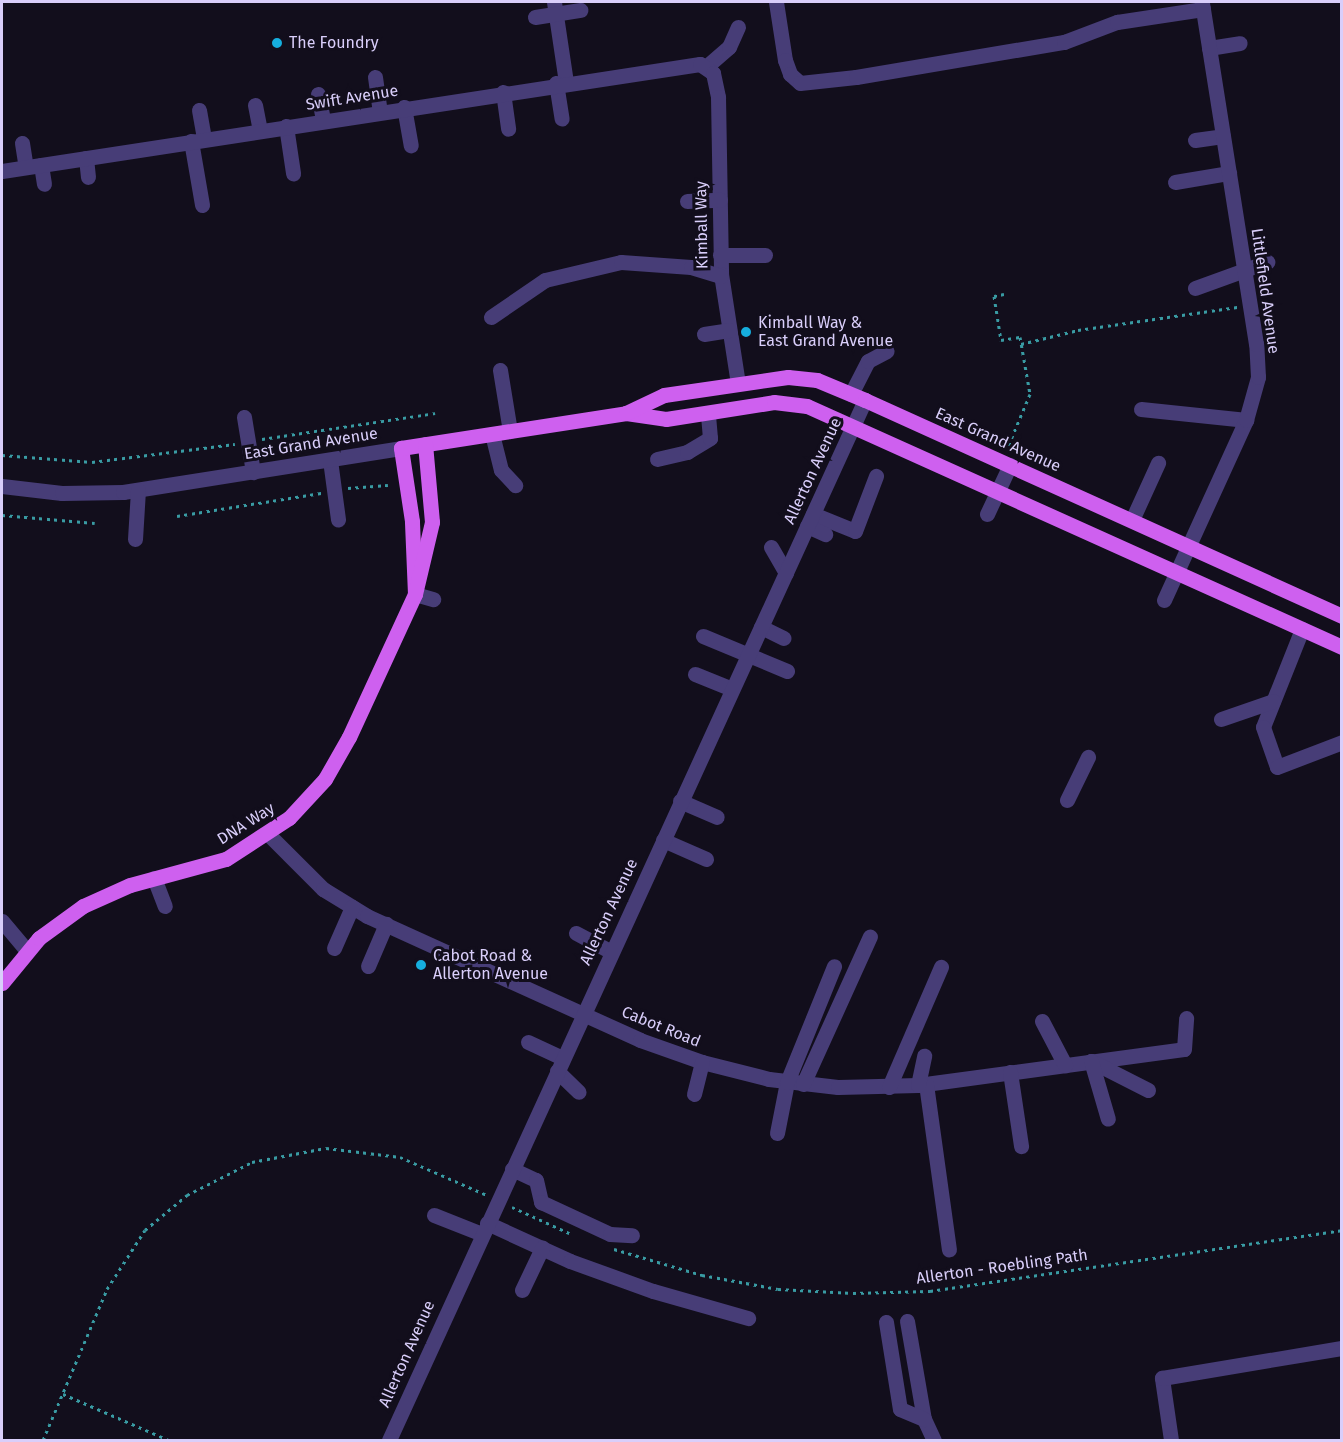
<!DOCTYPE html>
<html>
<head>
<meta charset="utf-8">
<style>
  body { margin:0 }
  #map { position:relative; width:1343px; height:1442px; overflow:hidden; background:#120e1c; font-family:"Fira Sans",sans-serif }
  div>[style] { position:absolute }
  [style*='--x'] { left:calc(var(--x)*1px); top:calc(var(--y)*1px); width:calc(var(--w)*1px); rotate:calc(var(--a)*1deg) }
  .path>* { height:3px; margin-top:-1.5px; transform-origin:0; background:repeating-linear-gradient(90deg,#399ba3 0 3px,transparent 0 7.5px) }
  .minor>* { height:15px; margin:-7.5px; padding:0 7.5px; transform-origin:7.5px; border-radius:7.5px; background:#473d77 }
  .major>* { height:15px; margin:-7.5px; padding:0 7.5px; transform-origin:7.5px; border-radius:7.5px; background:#ce60ef }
  .dots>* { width:16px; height:16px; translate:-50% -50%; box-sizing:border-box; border:3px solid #120e1c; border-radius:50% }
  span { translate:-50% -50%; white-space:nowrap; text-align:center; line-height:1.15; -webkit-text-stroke:6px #120e1c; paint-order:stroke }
  .poi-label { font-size:16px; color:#d9cefa }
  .left { translate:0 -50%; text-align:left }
  .street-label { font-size:16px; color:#d9cefa }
  .frame { position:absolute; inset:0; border:3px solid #d9cefa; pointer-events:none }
</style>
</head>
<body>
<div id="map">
  <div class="path">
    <i style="--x:1004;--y:294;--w:10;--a:169"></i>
    <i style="--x:994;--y:296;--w:45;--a:81"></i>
    <i style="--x:1001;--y:340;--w:19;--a:-9"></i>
    <i style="--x:1020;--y:337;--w:58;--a:80"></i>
    <i style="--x:1030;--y:394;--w:60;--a:112.7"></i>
    <i style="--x:1021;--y:344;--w:59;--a:-13.8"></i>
    <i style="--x:1078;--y:330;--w:161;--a:-8.2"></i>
    <i style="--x:262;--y:439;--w:175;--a:-8.5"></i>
    <i style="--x:2;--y:455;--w:90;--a:4.4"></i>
    <i style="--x:92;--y:462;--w:144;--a:-7.2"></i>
    <i style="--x:348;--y:488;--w:40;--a:-4.3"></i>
    <i style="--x:2;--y:515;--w:93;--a:4.9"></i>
    <i style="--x:177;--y:516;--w:146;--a:-9.1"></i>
    <i style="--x:512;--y:1207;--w:63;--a:24.5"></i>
    <i style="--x:614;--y:1249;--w:92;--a:16.5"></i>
    <i style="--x:702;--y:1275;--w:77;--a:10.4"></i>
    <i style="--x:778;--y:1289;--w:75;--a:3.1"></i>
    <i style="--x:853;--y:1293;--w:77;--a:-1.5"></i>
    <i style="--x:930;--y:1291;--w:416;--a:-8.4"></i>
    <i style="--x:63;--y:1394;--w:116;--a:23.5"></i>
    <i style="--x:43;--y:1440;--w:164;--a:-67"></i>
    <i style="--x:107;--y:1289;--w:70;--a:-57.2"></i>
    <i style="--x:145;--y:1230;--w:55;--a:-39.8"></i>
    <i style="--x:187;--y:1195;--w:73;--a:-26.9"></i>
    <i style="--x:252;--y:1162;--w:75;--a:-10.7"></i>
    <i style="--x:326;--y:1148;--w:75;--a:6.9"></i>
    <i style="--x:400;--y:1157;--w:95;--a:23.6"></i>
  </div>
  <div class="minor">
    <i style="--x:554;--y:2;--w:81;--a:81.5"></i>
    <i style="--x:776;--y:2;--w:59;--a:81.2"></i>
    <i style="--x:785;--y:60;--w:15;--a:70"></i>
    <i style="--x:790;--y:74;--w:13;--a:42"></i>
    <i style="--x:800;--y:83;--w:56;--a:-6.1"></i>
    <i style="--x:856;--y:77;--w:211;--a:-9.6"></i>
    <i style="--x:1064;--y:42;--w:57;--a:-20.7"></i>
    <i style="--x:1117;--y:22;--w:87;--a:-8.6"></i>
    <i style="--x:535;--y:17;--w:46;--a:-8.8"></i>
    <i style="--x:1209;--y:48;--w:31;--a:-9"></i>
    <i style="--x:707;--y:66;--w:29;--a:-41"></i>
    <i style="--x:729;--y:47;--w:22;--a:-66"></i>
    <i style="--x:375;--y:77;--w:34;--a:82"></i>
    <i style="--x:556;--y:83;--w:36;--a:81"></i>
    <i style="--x:503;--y:92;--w:37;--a:82"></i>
    <i style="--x:318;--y:94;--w:26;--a:79"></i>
    <i style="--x:255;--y:105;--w:25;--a:79"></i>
    <i style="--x:404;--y:107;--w:39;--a:80"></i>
    <i style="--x:199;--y:110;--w:29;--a:80"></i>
    <i style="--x:286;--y:126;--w:48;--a:81.5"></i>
    <i style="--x:1195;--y:140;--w:28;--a:-8"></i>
    <i style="--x:191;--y:141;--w:65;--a:80.2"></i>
    <i style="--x:22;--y:143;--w:24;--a:81"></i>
    <i style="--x:86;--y:158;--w:19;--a:84"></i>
    <i style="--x:41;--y:165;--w:19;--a:81"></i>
    <i style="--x:2;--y:171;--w:706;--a:-8.72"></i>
    <i style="--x:700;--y:64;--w:16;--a:35"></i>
    <i style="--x:713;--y:73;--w:25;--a:78"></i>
    <i style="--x:718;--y:97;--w:177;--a:89"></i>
    <i style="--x:721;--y:274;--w:111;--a:81.2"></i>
    <i style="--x:1175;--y:182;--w:55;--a:-9.5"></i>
    <i style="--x:687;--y:201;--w:33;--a:-2"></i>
    <i style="--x:720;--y:255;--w:45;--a:0"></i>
    <i style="--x:1195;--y:288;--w:77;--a:-19.9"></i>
    <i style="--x:491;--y:317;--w:65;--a:-34.4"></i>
    <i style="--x:545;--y:280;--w:78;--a:-13.3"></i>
    <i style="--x:621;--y:262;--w:70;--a:4.1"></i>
    <i style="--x:691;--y:267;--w:31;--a:17"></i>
    <i style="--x:704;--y:334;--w:25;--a:-9"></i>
    <i style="--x:500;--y:370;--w:62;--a:80.7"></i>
    <i style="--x:851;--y:394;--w:37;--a:-63"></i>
    <i style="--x:868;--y:361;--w:21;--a:-28"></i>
    <i style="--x:1141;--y:409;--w:106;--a:6"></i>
    <i style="--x:244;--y:417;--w:56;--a:80.7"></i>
    <i style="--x:492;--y:434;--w:37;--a:76"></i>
    <i style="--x:501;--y:470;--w:21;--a:47"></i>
    <i style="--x:657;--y:459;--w:31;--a:-13"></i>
    <i style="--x:687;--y:452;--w:27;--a:-31"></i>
    <i style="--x:710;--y:438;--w:25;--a:-95"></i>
    <i style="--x:330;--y:460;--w:60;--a:82.3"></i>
    <i style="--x:2;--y:486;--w:60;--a:6.7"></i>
    <i style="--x:62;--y:493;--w:61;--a:-0.9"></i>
    <i style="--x:123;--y:492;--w:281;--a:-9"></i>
    <i style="--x:813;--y:514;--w:45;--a:22"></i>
    <i style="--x:855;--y:531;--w:59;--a:-69.1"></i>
    <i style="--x:987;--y:514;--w:54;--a:-64.9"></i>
    <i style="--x:1132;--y:520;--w:63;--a:-65.5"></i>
    <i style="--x:807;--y:526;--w:20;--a:24"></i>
    <i style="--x:135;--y:539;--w:49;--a:-86.5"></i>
    <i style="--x:771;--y:547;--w:30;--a:60"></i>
    <i style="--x:415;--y:594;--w:19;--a:16"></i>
    <i style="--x:1164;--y:600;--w:198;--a:-65.5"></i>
    <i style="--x:1246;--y:420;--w:45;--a:-74.4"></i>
    <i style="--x:1258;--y:377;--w:33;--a:-93"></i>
    <i style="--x:1256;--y:344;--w:346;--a:-99"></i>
    <i style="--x:761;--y:627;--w:25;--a:26"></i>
    <i style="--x:1302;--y:629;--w:105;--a:111.7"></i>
    <i style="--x:1263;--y:727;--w:42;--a:70.7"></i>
    <i style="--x:1277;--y:767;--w:70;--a:-21"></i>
    <i style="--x:703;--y:636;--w:91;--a:22.6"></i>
    <i style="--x:695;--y:674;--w:40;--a:22"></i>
    <i style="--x:1221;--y:719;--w:55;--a:-19.1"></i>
    <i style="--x:1067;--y:800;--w:48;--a:-64"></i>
    <i style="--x:680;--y:801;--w:40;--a:23.4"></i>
    <i style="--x:268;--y:834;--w:78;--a:45"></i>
    <i style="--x:323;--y:889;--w:52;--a:31.5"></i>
    <i style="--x:367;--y:916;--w:300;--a:24.4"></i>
    <i style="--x:640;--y:1040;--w:66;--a:19.5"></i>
    <i style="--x:702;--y:1062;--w:69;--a:14.2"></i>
    <i style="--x:769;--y:1079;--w:69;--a:6.6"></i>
    <i style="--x:838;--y:1087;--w:80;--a:-1.4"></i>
    <i style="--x:918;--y:1085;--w:268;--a:-7.7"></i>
    <i style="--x:1184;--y:1049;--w:31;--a:-86"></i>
    <i style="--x:663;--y:840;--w:47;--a:23.8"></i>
    <i style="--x:154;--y:878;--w:30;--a:69"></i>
    <i style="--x:2;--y:921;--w:39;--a:50"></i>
    <i style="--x:576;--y:933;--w:38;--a:28"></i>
    <i style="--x:334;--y:948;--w:45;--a:-66.3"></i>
    <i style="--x:368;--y:966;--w:46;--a:-66.8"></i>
    <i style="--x:1042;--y:1021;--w:50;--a:62.4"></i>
    <i style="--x:528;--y:1042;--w:38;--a:25"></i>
    <i style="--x:1091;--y:1061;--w:64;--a:27"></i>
    <i style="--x:1091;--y:1061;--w:60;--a:73.7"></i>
    <i style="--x:557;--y:1071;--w:30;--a:44"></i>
    <i style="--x:1010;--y:1072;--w:75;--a:81.5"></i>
    <i style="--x:803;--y:1084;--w:162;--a:-65.6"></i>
    <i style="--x:926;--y:1084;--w:167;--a:82.1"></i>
    <i style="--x:918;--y:1085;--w:30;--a:-78"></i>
    <i style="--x:889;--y:1087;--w:131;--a:-66.6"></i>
    <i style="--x:694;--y:1094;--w:33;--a:-76"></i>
    <i style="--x:777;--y:1133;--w:52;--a:-78.9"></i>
    <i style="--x:787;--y:1082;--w:125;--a:-67.9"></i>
    <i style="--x:512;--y:1169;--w:26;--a:25"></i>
    <i style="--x:536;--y:1180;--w:23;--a:77"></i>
    <i style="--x:541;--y:1202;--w:76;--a:24.9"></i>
    <i style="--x:610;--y:1234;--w:22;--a:3"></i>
    <i style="--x:434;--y:1215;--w:52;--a:21.6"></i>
    <i style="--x:487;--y:1223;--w:91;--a:24.6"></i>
    <i style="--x:570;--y:1261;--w:88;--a:19.9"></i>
    <i style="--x:653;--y:1291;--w:99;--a:15.9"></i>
    <i style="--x:522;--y:1290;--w:47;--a:-64.5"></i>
    <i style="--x:907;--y:1321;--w:99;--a:80.2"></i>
    <i style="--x:924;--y:1419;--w:23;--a:65"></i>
    <i style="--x:886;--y:1322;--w:88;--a:80.9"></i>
    <i style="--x:900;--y:1409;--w:26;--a:23"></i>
    <i style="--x:389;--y:1440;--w:1144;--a:-65.41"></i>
    <i style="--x:1171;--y:1440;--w:63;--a:-98.3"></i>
    <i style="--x:1162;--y:1378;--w:182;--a:-9.5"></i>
  </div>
  <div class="major">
    <i style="--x:626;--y:413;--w:40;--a:8.5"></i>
    <i style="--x:666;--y:419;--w:109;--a:-8.9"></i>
    <i style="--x:774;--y:402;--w:33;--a:7"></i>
    <i style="--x:807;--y:406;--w:587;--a:24.25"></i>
    <i style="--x:415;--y:594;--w:73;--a:-92.4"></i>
    <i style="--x:412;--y:521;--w:74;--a:-98.6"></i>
    <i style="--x:401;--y:448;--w:228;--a:-8.8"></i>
    <i style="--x:626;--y:413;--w:42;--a:-25.3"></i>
    <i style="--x:664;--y:395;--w:125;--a:-8.3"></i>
    <i style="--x:788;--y:377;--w:29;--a:6"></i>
    <i style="--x:817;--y:380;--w:52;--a:22.6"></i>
    <i style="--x:865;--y:400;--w:524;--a:24.36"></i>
    <i style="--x:2;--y:983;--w:58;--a:-50.6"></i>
    <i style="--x:39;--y:938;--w:54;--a:-36"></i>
    <i style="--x:83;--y:906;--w:51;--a:-24.1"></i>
    <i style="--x:130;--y:885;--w:99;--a:-15.2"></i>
    <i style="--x:226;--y:859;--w:75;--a:-33.1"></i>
    <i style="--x:289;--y:818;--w:53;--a:-47.3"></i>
    <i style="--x:325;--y:779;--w:48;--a:-60.3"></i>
    <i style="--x:349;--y:737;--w:157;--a:-65.2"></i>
    <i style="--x:415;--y:594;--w:74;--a:-76.7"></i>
    <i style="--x:432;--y:522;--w:78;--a:-95.1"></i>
  </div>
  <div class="dots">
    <i style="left:277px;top:43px;background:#16aede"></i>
    <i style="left:746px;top:332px;background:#16aede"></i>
    <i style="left:421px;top:965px;background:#16aede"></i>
  </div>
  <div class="poi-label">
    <span class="left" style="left:289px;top:43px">The Foundry</span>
    <span class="left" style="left:758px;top:332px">Kimball Way &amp;<br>East Grand Avenue</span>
    <span class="left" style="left:433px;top:965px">Cabot Road &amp;<br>Allerton Avenue</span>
  </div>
  <div class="street-label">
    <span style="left:352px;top:98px;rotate:-9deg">Swift Avenue</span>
    <span style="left:702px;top:225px;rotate:-91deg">Kimball Way</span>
    <span style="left:1265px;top:291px;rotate:82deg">Littlefield Avenue</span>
    <span style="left:998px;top:440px;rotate:24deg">East Grand Avenue</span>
    <span style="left:311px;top:444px;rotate:-9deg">East Grand Avenue</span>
    <span style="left:813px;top:471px;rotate:-65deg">Allerton Avenue</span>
    <span style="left:246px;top:824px;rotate:-32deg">DNA Way</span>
    <span style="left:609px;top:912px;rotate:-65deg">Allerton Avenue</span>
    <span style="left:661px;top:1027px;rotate:22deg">Cabot Road</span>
    <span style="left:1002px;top:1267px;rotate:-8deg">Allerton - Roebling Path</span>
    <span style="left:407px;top:1354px;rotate:-66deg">Allerton Avenue</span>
  </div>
  <div class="frame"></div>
</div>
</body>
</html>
